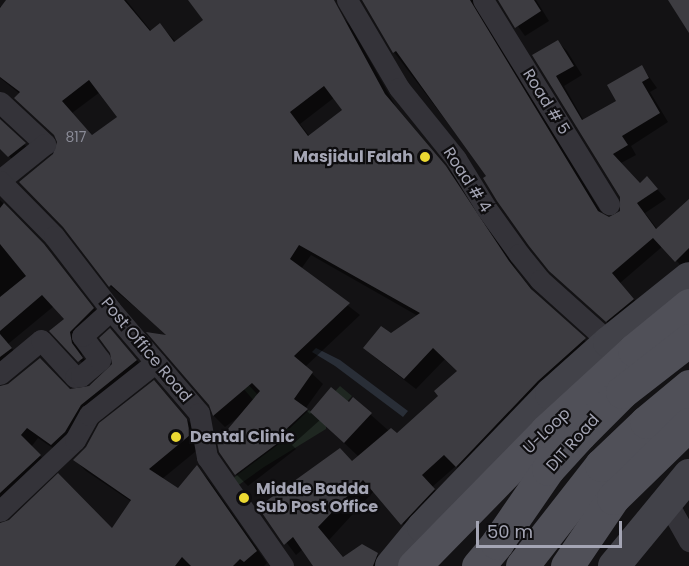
<!DOCTYPE html>
<html>
<head>
<meta charset="utf-8">
<style>
  body { margin:0 }
  #map { position:relative; width:689px; height:566px; overflow:hidden; background:#131214; font-family:Poppins,sans-serif }
  div>[style] { position:absolute }
  [style*='--x'] { left:calc(var(--x)*1px); top:calc(var(--y)*1px); width:calc(var(--w)*1px); rotate:calc(var(--a)*1deg) }
  .green>* { inset:0; background:#1f2721 }
  .water>* { inset:0; background:#292e37 }
  .shadow>* { inset:0; background:#0007 }
  .building>* { inset:0; background:#3d3c41 }
  .street>* { height:21px; margin:-10.5px; padding:0 10.5px; transform-origin:10.5px; border-radius:10.5px; background:#343339 }
  .secondary>* { height:32px; margin:-16px; padding:0 16px; transform-origin:16px; border-radius:16px; background:#424249 }
  .primary>* { height:33px; margin:-16.5px; padding:0 16.5px; transform-origin:16.5px; border-radius:16.5px; background:#505058 }
  .dots>* { width:16px; height:16px; translate:-50% -50%; box-sizing:border-box; border:3px solid #0e0d0f; border-radius:50% }
  span { translate:-50% -50%; white-space:nowrap; text-align:center; line-height:1.15; -webkit-text-stroke:4.5px #0e0d0f; paint-order:stroke }
  .number-label { font-size:14px; color:#8a8b97 }
  .number-label span { -webkit-text-stroke-width:0 }
  .street-label { font-size:16px; color:#a4a5b4 }
  .poi-label { font-size:16px; color:#a4a5b4; font-weight:700 }
  .right { translate:-100% -50%; text-align:right }
  .left { translate:0 -50%; text-align:left }
  .scale { position:absolute; left:476px; top:521px; width:146px; height:27px; box-sizing:border-box; border:3px solid #a4a5b4; border-top:0; padding-left:8px; font-size:18px; line-height:21px; white-space:nowrap; color:#a4a5b4; -webkit-text-stroke:4px #0e0d0f; paint-order:stroke }
</style>
</head>
<body>
<div id="map">
  <div class="green">
    <i style="clip-path:polygon(245px 381px,289px 429px,309px 410px,314px 414px,340px 386px,352px 396px,326px 426px,326px 429px,264px 467px,233px 489px,228px 482px,287px 438px,241px 386px)"></i>
  </div>
  <div class="water">
    <i style="clip-path:polygon(316px 348px,340px 360px,408px 411px,403px 417px,335px 366px,312px 352px)"></i>
  </div>
  <div class="shadow">
    <i style="clip-path:polygon(evenodd,8px 0,126px 0,152px 32px,160px 25px,176px 42px,205px 20px,190px 0,325px 0,350px 25px,396px 107px,457px 179px,520px 275px,539px 298px,596px 351px,468px 477px,456px 466px,432px 487px,445px 501px,413px 535px,374px 491px,329px 540px,344px 558px,377px 555px,388px 566px,315px 566px,303px 549px,296px 555px,260px 508px,352px 463px,359px 457px,320px 420px,292px 445px,296px 449px,248px 486px,236px 474px,220px 451px,241px 415px,225px 427px,214px 416px,210px 404px,170px 337px,110px 286px,55px 154px,59px 140px,16px 98px,20px 94px,0 78px,0 6px,2px 8px,8px 0,100px 92px,119px 117px,93px 136px,72px 113px,100px 92px,8px 0,335px 97px,344px 111px,310px 137px,300px 124px,335px 97px,8px 0,311px 255px,418px 316px,391px 335px,365px 348px,377px 359px,416px 389px,446px 358px,459px 371px,440px 397px,397px 435px,389px 431px,353px 399px,349px 404px,331px 389px,310px 414px,305px 409px,323px 384px,305px 367px,360px 315px,301px 269px,311px 255px)"></i>
    <i style="clip-path:polygon(366px 0,485px 0,479px 10px,604px 217px,616px 217px,622px 210px,622px 197px,534px 56px,558px 42px,567px 51px,582px 75px,564px 86px,584px 121px,618px 101px,642px 67px,657px 88px,650px 92px,668px 122px,631px 146px,636px 155px,621px 163px,640px 185px,656px 188px,666px 199px,645px 213px,658px 230px,689px 204px,689px 266px,685px 270px,663px 246px,620px 283px,642px 309px,616px 330px,560px 280px,488px 176px,394px 52px)"></i>
    <i style="clip-path:polygon(499px 0,536px 0,549px 21px,525px 36px)"></i>
    <i style="clip-path:polygon(0 121px,35px 155px,20px 167px,0 147px)"></i>
    <i style="clip-path:polygon(0 200px,55px 258px,104px 320px,81px 344px,82px 356px,93px 370px,91px 372px,51px 331px,66px 319px,54px 306px,8px 344px,22px 360px,0 380px)"></i>
    <i style="clip-path:polygon(121px 341px,147px 372px,63px 455px,38px 438px,31px 447px,51px 467px,0 519px,0 387px,84px 390px,113px 366px)"></i>
    <i style="clip-path:polygon(165px 393px,198px 432px,201px 447px,162px 479px,179px 490px,197px 468px,208px 479px,267px 563px,264px 566px,0 566px,0 524px,112px 530px,132px 502px,86px 471px,75px 460px)"></i>
  </div>
  <div class="building">
    <i style="clip-path:polygon(evenodd,6px 0,124px 0,150px 31px,160px 23px,174px 42px,203px 20px,188px 0,334px 0,385px 94px,446px 166px,509px 261px,531px 289px,586px 338px,538px 381px,456px 467px,444px 455px,422px 475px,435px 489px,401px 525px,363px 480px,318px 527px,343px 557px,362px 544px,378px 553px,373px 566px,313px 566px,293px 537px,284px 545px,258px 507px,340px 448px,352px 461px,391px 428px,397px 433px,438px 396px,434px 391px,457px 371px,433px 348px,404px 379px,363px 348px,381px 326px,391px 333px,420px 313px,299px 245px,290px 259px,350px 303px,294px 356px,313px 372px,294px 399px,308px 409px,282px 433px,286px 437px,235px 475px,219px 452px,217px 442px,260px 391px,252px 383px,213px 416px,209px 405px,146px 332px,166px 335px,111px 285px,109px 287px,63px 227px,19px 182px,53px 154px,57px 142px,54px 135px,14px 98px,20px 92px,0 77px,0 8px,6px 0,89px 80px,117px 117px,92px 135px,62px 101px,89px 80px,6px 0,324px 86px,342px 110px,308px 136px,290px 112px,324px 86px)"></i>
    <i style="clip-path:polygon(362px 0,470px 0,598px 211px,609px 217px,620px 211px,620px 197px,532px 55px,558px 40px,574px 66px,556px 76px,582px 120px,616px 101px,607px 85px,642px 65px,649px 78px,642px 82px,660px 113px,622px 136px,628px 145px,613px 154px,640px 183px,647px 176px,658px 189px,637px 203px,656px 229px,689px 199px,689px 248px,675px 262px,653px 238px,612px 273px,634px 299px,606px 322px,549px 271px,529px 246px,497px 201px,483px 178px,486px 176px,396px 51px,393px 53px)"></i>
    <i style="clip-path:polygon(498px 0,534px 0,541px 11px,515px 28px)"></i>
    <i style="clip-path:polygon(668px 0,689px 0,689px 33px)"></i>
    <i style="clip-path:polygon(0 119px,26px 143px,8px 157px,0 149px)"></i>
    <i style="clip-path:polygon(4px 203px,44px 244px,94px 308px,70px 332px,72px 343px,83px 358px,78px 362px,49px 331px,64px 319px,42px 295px,0 331px,0 297px,26px 276px,0 244px,0 208px)"></i>
    <i style="clip-path:polygon(110px 328px,137px 360px,81px 405px,65px 432px,51px 445px,27px 428px,21px 435px,41px 455px,0 493px,0 386px,8px 384px,40px 358px,70px 389px,89px 386px,112px 364px,110px 353px,99px 338px)"></i>
    <i style="clip-path:polygon(0 334px,12px 348px,0 357px)"></i>
    <i style="clip-path:polygon(154px 380px,187px 419px,190px 435px,149px 469px,178px 488px,197px 465px,257px 551px,244px 562px,240px 559px,233px 566px,191px 566px,182px 557px,175px 566px,0 566px,0 523px,9px 520px,58px 473px,112px 528px,131px 500px,73px 460px,86px 447px,99px 423px)"></i>
    <i style="clip-path:polygon(331px 387px,349px 402px,353px 397px,372px 413px,344px 443px,310px 412px)"></i>
  </div>
  <div class="street">
    <i style="--x:347;--y:0;--w:102;--a:59.4"></i>
    <i style="--x:399;--y:88;--w:91;--a:51.2"></i>
    <i style="--x:456;--y:159;--w:57;--a:58.5"></i>
    <i style="--x:486;--y:208;--w:57;--a:54.3"></i>
    <i style="--x:519;--y:254;--w:33;--a:51"></i>
    <i style="--x:540;--y:280;--w:93;--a:41.9"></i>
    <i style="--x:483;--y:0;--w:240;--a:58.3"></i>
    <i style="--x:0;--y:102;--w:62;--a:43"></i>
    <i style="--x:45;--y:144;--w:58;--a:141.3"></i>
    <i style="--x:0;--y:181;--w:77;--a:45.5"></i>
    <i style="--x:54;--y:236;--w:93;--a:52.4"></i>
    <i style="--x:111;--y:310;--w:135;--a:49.5"></i>
    <i style="--x:199;--y:413;--w:45;--a:79.7"></i>
    <i style="--x:207;--y:457;--w:133;--a:55.1"></i>
    <i style="--x:0;--y:374;--w:53;--a:-39.7"></i>
    <i style="--x:41;--y:340;--w:50;--a:47.4"></i>
    <i style="--x:75;--y:377;--w:6;--a:-9"></i>
    <i style="--x:81;--y:376;--w:25;--a:-40"></i>
    <i style="--x:100;--y:360;--w:30;--a:-127"></i>
    <i style="--x:82;--y:336;--w:39;--a:-42"></i>
    <i style="--x:667;--y:502;--w:45;--a:60.6"></i>
    <i style="--x:0;--y:511;--w:103;--a:-43.4"></i>
    <i style="--x:75;--y:440;--w:29;--a:-61"></i>
    <i style="--x:89;--y:415;--w:85;--a:-38.3"></i>
  </div>
  <div class="secondary">
    <i style="--x:391;--y:566;--w:50;--a:-50.6"></i>
    <i style="--x:423;--y:527;--w:185;--a:-46.1"></i>
    <i style="--x:551;--y:394;--w:78;--a:-41.9"></i>
    <i style="--x:609;--y:342;--w:102;--a:-38.7"></i>
    <i style="--x:614;--y:566;--w:118;--a:-50.5"></i>
  </div>
  <div class="primary">
    <i style="--x:414;--y:566;--w:189;--a:-45.6"></i>
    <i style="--x:546;--y:431;--w:120;--a:-42.6"></i>
    <i style="--x:634;--y:350;--w:71;--a:-39.3"></i>
    <i style="--x:478;--y:566;--w:30;--a:-50"></i>
    <i style="--x:497;--y:543;--w:90;--a:-55.4"></i>
    <i style="--x:548;--y:469;--w:47;--a:-47.6"></i>
    <i style="--x:580;--y:434;--w:59;--a:-45"></i>
    <i style="--x:622;--y:392;--w:85;--a:-37.8"></i>
    <i style="--x:522;--y:566;--w:128;--a:-52"></i>
    <i style="--x:601;--y:465;--w:62;--a:-43.7"></i>
    <i style="--x:646;--y:422;--w:56;--a:-39.9"></i>
    <i style="--x:567;--y:566;--w:82;--a:-55.9"></i>
    <i style="--x:613;--y:498;--w:106;--a:-44.2"></i>
  </div>
  <div class="dots">
    <i style="left:425px;top:157px;background:#ecd932"></i>
    <i style="left:176px;top:437px;background:#ecd932"></i>
    <i style="left:244px;top:498px;background:#ecd932"></i>
  </div>
  <div class="number-label">
    <span style="left:76px;top:137px">817</span>
  </div>
  <div class="street-label">
    <span style="left:546px;top:102px;rotate:58deg">Road # 5</span>
    <span style="left:467px;top:180px;rotate:57deg">Road # 4</span>
    <span style="left:146px;top:350px;rotate:50deg">Post Office Road</span>
    <span style="left:547px;top:431px;rotate:-44deg">U-Loop</span>
    <span style="left:573px;top:443px;rotate:-48deg">DIT Road</span>
  </div>
  <div class="poi-label">
    <span class="right" style="left:413px;top:157px">Masjidul Falah</span>
    <span class="left" style="left:190px;top:437px">Dental Clinic</span>
    <span class="left" style="left:256px;top:498px">Middle Badda<br>Sub Post Office</span>
  </div>
  <div class="scale">50 m</div>
</div>
</body>
</html>
